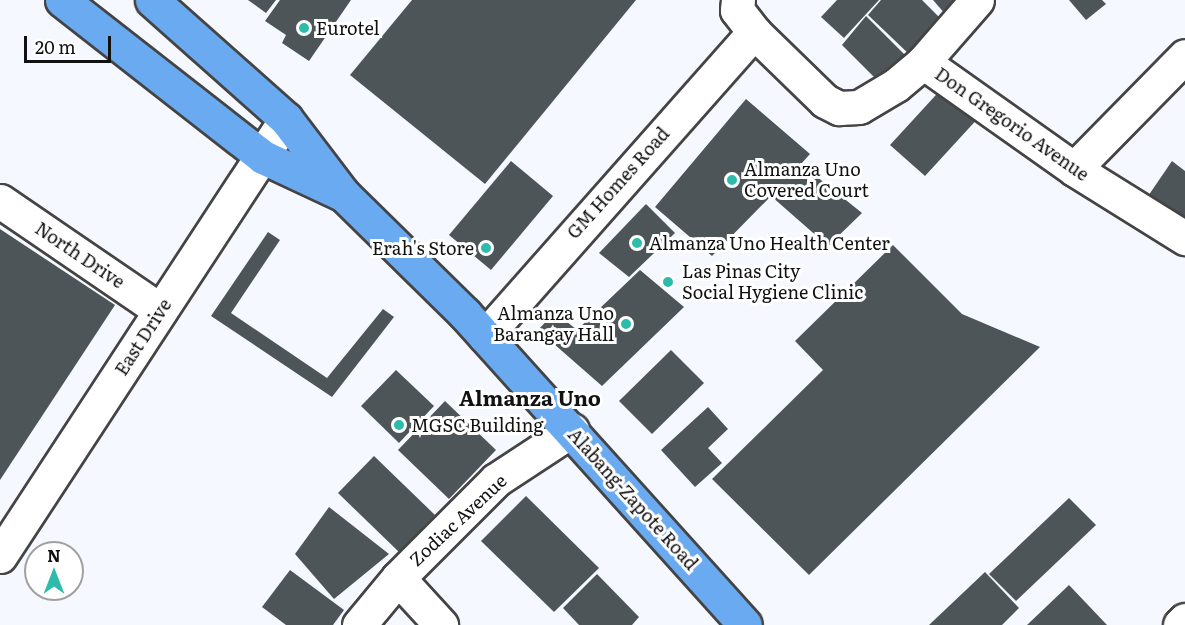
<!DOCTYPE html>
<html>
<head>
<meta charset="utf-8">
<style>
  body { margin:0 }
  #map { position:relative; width:1185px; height:625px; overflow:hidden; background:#f5f8ff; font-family:Literata,serif }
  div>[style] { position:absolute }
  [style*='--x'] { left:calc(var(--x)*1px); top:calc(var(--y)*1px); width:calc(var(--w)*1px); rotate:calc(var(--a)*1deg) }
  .building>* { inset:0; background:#4d5559 }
  .roads { filter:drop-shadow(2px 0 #444) drop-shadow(-2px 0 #444) drop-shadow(0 2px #444) drop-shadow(0 -2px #444) }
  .minor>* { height:33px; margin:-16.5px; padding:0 16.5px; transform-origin:16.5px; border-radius:16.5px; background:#fff }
  .trunk>* { height:33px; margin:-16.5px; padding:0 16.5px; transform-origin:16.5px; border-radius:16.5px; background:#6aaaf0 }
  .dots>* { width:16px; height:16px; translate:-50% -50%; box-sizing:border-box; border:3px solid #fff; border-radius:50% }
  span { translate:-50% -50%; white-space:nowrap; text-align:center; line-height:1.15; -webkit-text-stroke:6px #fff; paint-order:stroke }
  .poi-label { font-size:18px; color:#111 }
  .left { translate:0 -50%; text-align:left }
  .right { translate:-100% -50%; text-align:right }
  .street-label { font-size:18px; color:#111 }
  .quarter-label { font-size:21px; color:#111; font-weight:700 }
  .north { position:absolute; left:24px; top:541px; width:60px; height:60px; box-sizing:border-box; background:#fff; border:2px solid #a0a0a0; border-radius:50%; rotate:0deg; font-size:16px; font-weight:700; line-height:24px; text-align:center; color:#111 }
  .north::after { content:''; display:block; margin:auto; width:21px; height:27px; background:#2dbcab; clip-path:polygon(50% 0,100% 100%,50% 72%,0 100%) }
  .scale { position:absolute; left:24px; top:36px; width:87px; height:27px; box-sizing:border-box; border:3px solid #111; border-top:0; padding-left:8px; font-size:18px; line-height:21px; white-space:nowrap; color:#111; -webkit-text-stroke:4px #fff; paint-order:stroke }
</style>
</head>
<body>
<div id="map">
  <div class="building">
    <i style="clip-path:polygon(248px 0,276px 0,266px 13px)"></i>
    <i style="clip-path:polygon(280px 0,351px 0,309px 61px,282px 43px,286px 35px,265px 21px)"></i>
    <i style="clip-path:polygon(412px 0,636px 0,485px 184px,350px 75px)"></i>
    <i style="clip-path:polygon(837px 0,879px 0,844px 38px,821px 17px)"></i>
    <i style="clip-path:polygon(881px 0,922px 0,945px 23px,911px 56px,868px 15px)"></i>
    <i style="clip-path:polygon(933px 0,958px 0,946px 15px)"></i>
    <i style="clip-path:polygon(1069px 0,1102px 0,1106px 4px,1086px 20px)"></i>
    <i style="clip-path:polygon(866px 16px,910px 60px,885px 88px,842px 45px)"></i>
    <i style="clip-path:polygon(946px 84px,981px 115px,925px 176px,890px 145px)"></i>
    <i style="clip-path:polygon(746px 99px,810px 154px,801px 164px,862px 213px,828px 246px,771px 196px,712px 256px,655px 207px)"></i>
    <i style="clip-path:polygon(511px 161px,553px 196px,491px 270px,449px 235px)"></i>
    <i style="clip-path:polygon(1172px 161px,1185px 171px,1185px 223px,1144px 202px)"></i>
    <i style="clip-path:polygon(646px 204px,675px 233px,629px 277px,599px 253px)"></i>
    <i style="clip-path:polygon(0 229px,115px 305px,0 480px)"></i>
    <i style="clip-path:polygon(268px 232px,280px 240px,231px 313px,327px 378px,383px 309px,394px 317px,332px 397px,211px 316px)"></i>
    <i style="clip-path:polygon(893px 245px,962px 314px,1040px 347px,809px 575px,712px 479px,823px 370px,795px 341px)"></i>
    <i style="clip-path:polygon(640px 270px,684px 307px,602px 386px,538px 330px,555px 312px,577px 330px)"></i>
    <i style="clip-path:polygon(671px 350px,704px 383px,652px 434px,619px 401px)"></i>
    <i style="clip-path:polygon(396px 370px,434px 406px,399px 443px,361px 406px)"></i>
    <i style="clip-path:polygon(445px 401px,496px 450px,449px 499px,398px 450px)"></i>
    <i style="clip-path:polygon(708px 407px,728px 429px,708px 448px,722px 463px,695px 487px,661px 450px)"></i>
    <i style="clip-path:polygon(374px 456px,435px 515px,399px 552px,338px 493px)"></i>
    <i style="clip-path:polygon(526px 496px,599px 568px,554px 612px,481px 541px)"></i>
    <i style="clip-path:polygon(1069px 498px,1096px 525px,1016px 601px,989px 574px)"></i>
    <i style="clip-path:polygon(329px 507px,389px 554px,334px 599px,295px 554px)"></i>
    <i style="clip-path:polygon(290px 570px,344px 610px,333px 625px,286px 625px,262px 607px)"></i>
    <i style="clip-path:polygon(985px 572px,1019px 608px,1002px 625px,929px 625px)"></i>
    <i style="clip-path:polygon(597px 574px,639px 617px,632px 625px,579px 625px,563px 608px)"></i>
    <i style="clip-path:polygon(1069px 585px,1107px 625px,1027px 625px)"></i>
  </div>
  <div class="roads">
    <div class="minor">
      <i style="--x:738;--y:0;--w:10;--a:96"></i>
      <i style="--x:737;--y:10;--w:28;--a:52"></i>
      <i style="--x:754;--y:32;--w:99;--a:44.2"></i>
      <i style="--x:825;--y:101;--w:16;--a:27"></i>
      <i style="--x:839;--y:108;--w:20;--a:-3"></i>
      <i style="--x:859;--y:107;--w:43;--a:-30.7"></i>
      <i style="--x:896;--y:85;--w:35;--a:-40"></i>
      <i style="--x:923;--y:62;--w:185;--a:35.3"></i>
      <i style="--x:1074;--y:169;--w:131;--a:31.9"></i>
      <i style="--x:923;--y:62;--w:82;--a:-48.9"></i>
      <i style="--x:1074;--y:169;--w:158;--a:-45.5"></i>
      <i style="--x:0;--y:201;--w:194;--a:34.3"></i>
      <i style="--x:485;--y:336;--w:406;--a:-48.5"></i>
      <i style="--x:0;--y:556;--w:522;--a:-56.8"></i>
      <i style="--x:398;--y:578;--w:64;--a:47.5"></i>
      <i style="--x:359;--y:625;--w:61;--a:-50.3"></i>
      <i style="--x:398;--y:578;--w:139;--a:-45"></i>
      <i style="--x:496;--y:480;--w:91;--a:-33.3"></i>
      <i style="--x:1180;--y:625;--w:7;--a:-45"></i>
    </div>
    <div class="trunk">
      <i style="--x:62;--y:0;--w:255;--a:38"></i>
      <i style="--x:263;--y:157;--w:85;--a:25.1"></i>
      <i style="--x:152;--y:0;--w:179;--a:41.6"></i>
      <i style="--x:286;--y:119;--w:94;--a:52.8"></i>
      <i style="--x:343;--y:194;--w:171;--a:44.5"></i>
      <i style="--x:465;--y:314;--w:418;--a:48"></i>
    </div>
  </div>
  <div class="dots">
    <i style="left:304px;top:28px;background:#2dbcab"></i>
    <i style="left:732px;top:180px;background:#2dbcab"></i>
    <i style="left:637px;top:243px;background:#2dbcab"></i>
    <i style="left:486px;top:248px;background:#2dbcab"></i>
    <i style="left:668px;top:282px;background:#2dbcab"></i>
    <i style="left:626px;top:324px;background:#2dbcab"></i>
    <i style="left:399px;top:425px;background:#2dbcab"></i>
  </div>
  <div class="poi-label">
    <span class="left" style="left:316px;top:28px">Eurotel</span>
    <span class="left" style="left:744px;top:180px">Almanza Uno<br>Covered Court</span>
    <span class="left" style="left:649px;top:243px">Almanza Uno Health Center</span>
    <span class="right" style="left:474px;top:248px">Erah's Store</span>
    <span class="left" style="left:682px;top:282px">Las Pinas City<br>Social Hygiene Clinic</span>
    <span class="right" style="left:614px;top:324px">Almanza Uno<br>Barangay Hall</span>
    <span class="left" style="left:411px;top:425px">MGSC Building</span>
  </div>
  <div class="street-label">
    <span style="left:1012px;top:124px;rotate:35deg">Don Gregorio Avenue</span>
    <span style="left:618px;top:183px;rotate:-48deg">GM Homes Road</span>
    <span style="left:80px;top:255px;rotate:34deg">North Drive</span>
    <span style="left:143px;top:337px;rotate:-57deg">East Drive</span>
    <span style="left:633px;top:499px;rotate:48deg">Alabang-Zapote Road</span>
    <span style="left:458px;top:520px;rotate:-43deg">Zodiac Avenue</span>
  </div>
  <div class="quarter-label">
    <span style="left:530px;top:397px">Almanza Uno</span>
  </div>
  <div class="north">N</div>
  <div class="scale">20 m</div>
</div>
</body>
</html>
